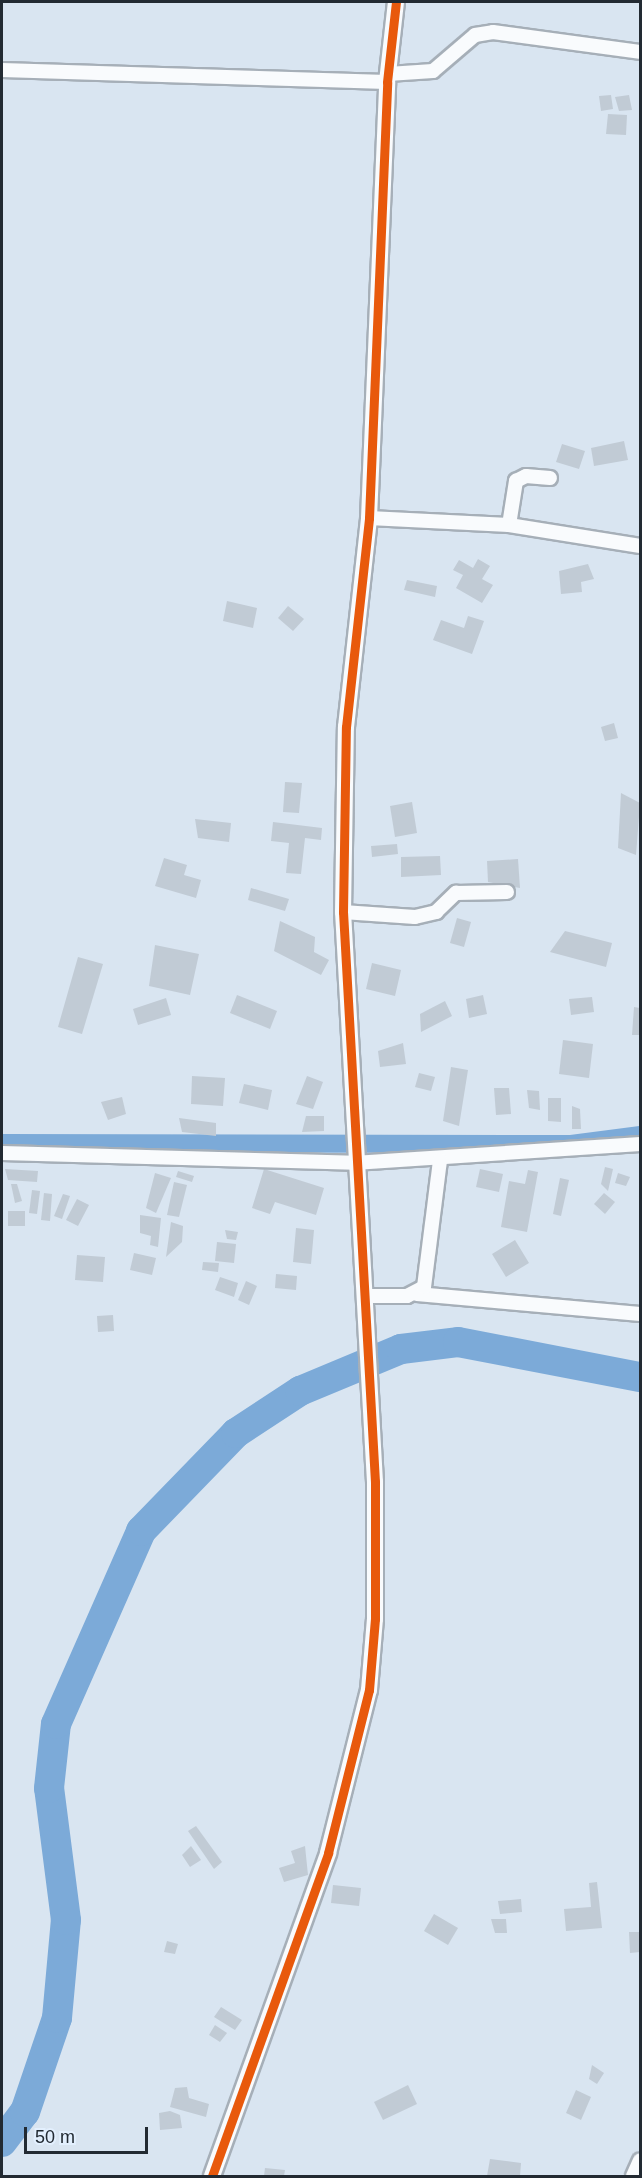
<!DOCTYPE html>
<html>
<head>
<meta charset="utf-8">
<style>
  body { margin:0 }
  #map { position:relative; width:642px; height:2178px; overflow:hidden; background:#d9e5f1; font-family:Arial,sans-serif }
  div>[style] { position:absolute }
  [style*='--x'] { left:calc(var(--x)*1px); top:calc(var(--y)*1px); width:calc(var(--w)*1px); rotate:calc(var(--a)*1deg) }
  .canal>* { height:18px; margin:-9px; padding:0 9px; transform-origin:9px; border-radius:9px; background:#7caad8 }
  .river>* { height:30px; margin:-15px; padding:0 15px; transform-origin:15px; border-radius:15px; background:#7caad8 }
  .building>* { inset:0; background:#c1cbd5 }
  .roads { filter:drop-shadow(2px 0 #a6afb8) drop-shadow(-2px 0 #a6afb8) drop-shadow(0 2px #a6afb8) drop-shadow(0 -2px #a6afb8) }
  .minor>* { height:14px; margin:-7px; padding:0 7px; transform-origin:7px; border-radius:7px; background:#f9fbfd }
  .tertiary>* { height:16px; margin:-8px; padding:0 8px; transform-origin:8px; border-radius:8px; background:#f9fbfd }
  .cycleway>* { height:9px; margin:-4.5px; padding:0 4.5px; transform-origin:4.5px; border-radius:4.5px; background:#e8590c }
  span { translate:-50% -50%; white-space:nowrap; text-align:center; line-height:1.15; -webkit-text-stroke:5px #e3f0fe; paint-order:stroke }
  .frame { position:absolute; inset:0; border:3px solid #222a32; pointer-events:none }
  .scale { position:absolute; left:24px; top:2127px; width:124px; height:27px; box-sizing:border-box; border:3px solid #222a32; border-top:0; padding-left:8px; font-size:18px; line-height:21px; white-space:nowrap; color:#222a32; -webkit-text-stroke:4px #e3f0fe; paint-order:stroke }
</style>
</head>
<body>
<div id="map">
  <div class="canal">
    <i style="--x:2;--y:1143;--w:569;--a:0.1"></i>
    <i style="--x:571;--y:1144;--w:70;--a:-7.4"></i>
  </div>
  <div class="river">
    <i style="--x:2;--y:2142;--w:38;--a:-53"></i>
    <i style="--x:25;--y:2112;--w:99;--a:-71.2"></i>
    <i style="--x:57;--y:2018;--w:98;--a:-84.8"></i>
    <i style="--x:66;--y:1920;--w:133;--a:-97.3"></i>
    <i style="--x:49;--y:1788;--w:64;--a:-83.8"></i>
    <i style="--x:56;--y:1724;--w:211;--a:-66.2"></i>
    <i style="--x:141;--y:1531;--w:136;--a:-45.9"></i>
    <i style="--x:236;--y:1433;--w:77;--a:-33.3"></i>
    <i style="--x:300;--y:1391;--w:109;--a:-22.6"></i>
    <i style="--x:401;--y:1349;--w:57;--a:-7"></i>
    <i style="--x:458;--y:1342;--w:185;--a:10.9"></i>
  </div>
  <div class="building">
    <i style="clip-path:polygon(611px 95px,613px 109px,601px 111px,599px 96px)"></i>
    <i style="clip-path:polygon(629px 95px,632px 110px,619px 111px,615px 97px)"></i>
    <i style="clip-path:polygon(608px 114px,627px 115px,626px 135px,606px 134px)"></i>
    <i style="clip-path:polygon(624px 441px,628px 460px,594px 466px,591px 448px)"></i>
    <i style="clip-path:polygon(562px 444px,585px 451px,579px 469px,556px 462px)"></i>
    <i style="clip-path:polygon(478px 559px,490px 566px,482px 579px,493px 585px,482px 603px,456px 588px,463px 575px,453px 570px,459px 560px,473px 568px)"></i>
    <i style="clip-path:polygon(588px 564px,594px 579px,581px 582px,582px 592px,561px 594px,559px 571px)"></i>
    <i style="clip-path:polygon(407px 580px,437px 586px,435px 597px,404px 590px)"></i>
    <i style="clip-path:polygon(227px 601px,257px 608px,253px 628px,223px 621px)"></i>
    <i style="clip-path:polygon(288px 606px,304px 619px,293px 631px,278px 618px)"></i>
    <i style="clip-path:polygon(468px 616px,484px 621px,472px 654px,433px 640px,441px 620px,464px 628px)"></i>
    <i style="clip-path:polygon(614px 723px,618px 738px,605px 741px,601px 727px)"></i>
    <i style="clip-path:polygon(285px 782px,302px 783px,299px 813px,283px 812px)"></i>
    <i style="clip-path:polygon(621px 793px,640px 803px,636px 855px,618px 848px)"></i>
    <i style="clip-path:polygon(412px 802px,417px 833px,395px 837px,390px 806px)"></i>
    <i style="clip-path:polygon(195px 819px,231px 823px,229px 842px,198px 838px)"></i>
    <i style="clip-path:polygon(273px 822px,322px 828px,321px 840px,305px 838px,301px 874px,286px 873px,289px 843px,271px 841px)"></i>
    <i style="clip-path:polygon(397px 844px,398px 854px,372px 857px,371px 846px)"></i>
    <i style="clip-path:polygon(440px 856px,441px 875px,401px 877px,401px 857px)"></i>
    <i style="clip-path:polygon(164px 858px,187px 865px,184px 875px,201px 880px,196px 898px,155px 886px)"></i>
    <i style="clip-path:polygon(518px 859px,520px 888px,488px 882px,487px 861px)"></i>
    <i style="clip-path:polygon(251px 888px,289px 899px,285px 911px,248px 900px)"></i>
    <i style="clip-path:polygon(457px 918px,471px 922px,464px 947px,450px 943px)"></i>
    <i style="clip-path:polygon(280px 921px,315px 937px,314px 952px,329px 960px,321px 975px,274px 951px)"></i>
    <i style="clip-path:polygon(565px 931px,612px 943px,606px 967px,550px 952px)"></i>
    <i style="clip-path:polygon(155px 945px,199px 954px,190px 995px,149px 986px)"></i>
    <i style="clip-path:polygon(78px 957px,103px 964px,82px 1034px,58px 1027px)"></i>
    <i style="clip-path:polygon(372px 963px,401px 970px,395px 996px,366px 989px)"></i>
    <i style="clip-path:polygon(237px 995px,277px 1011px,270px 1029px,230px 1013px)"></i>
    <i style="clip-path:polygon(483px 995px,487px 1014px,469px 1018px,466px 999px)"></i>
    <i style="clip-path:polygon(592px 997px,594px 1012px,571px 1015px,569px 999px)"></i>
    <i style="clip-path:polygon(166px 998px,171px 1015px,138px 1025px,133px 1009px)"></i>
    <i style="clip-path:polygon(445px 1001px,452px 1016px,421px 1032px,420px 1014px)"></i>
    <i style="clip-path:polygon(634px 1007px,640px 1008px,640px 1035px,632px 1035px)"></i>
    <i style="clip-path:polygon(563px 1040px,593px 1044px,589px 1078px,559px 1074px)"></i>
    <i style="clip-path:polygon(403px 1043px,406px 1064px,380px 1067px,378px 1051px)"></i>
    <i style="clip-path:polygon(451px 1067px,468px 1070px,459px 1126px,443px 1121px)"></i>
    <i style="clip-path:polygon(419px 1073px,435px 1077px,431px 1091px,415px 1087px)"></i>
    <i style="clip-path:polygon(192px 1076px,225px 1078px,223px 1106px,191px 1104px)"></i>
    <i style="clip-path:polygon(307px 1076px,323px 1082px,313px 1109px,296px 1104px)"></i>
    <i style="clip-path:polygon(244px 1084px,272px 1090px,268px 1110px,239px 1103px)"></i>
    <i style="clip-path:polygon(494px 1088px,509px 1088px,511px 1114px,496px 1115px)"></i>
    <i style="clip-path:polygon(527px 1090px,539px 1091px,540px 1110px,529px 1108px)"></i>
    <i style="clip-path:polygon(122px 1097px,126px 1114px,108px 1120px,101px 1102px)"></i>
    <i style="clip-path:polygon(548px 1098px,561px 1098px,561px 1122px,548px 1121px)"></i>
    <i style="clip-path:polygon(572px 1106px,580px 1109px,581px 1129px,572px 1129px)"></i>
    <i style="clip-path:polygon(306px 1116px,324px 1116px,324px 1131px,302px 1132px)"></i>
    <i style="clip-path:polygon(179px 1118px,216px 1123px,216px 1136px,182px 1132px)"></i>
    <i style="clip-path:polygon(605px 1167px,613px 1169px,608px 1191px,601px 1184px)"></i>
    <i style="clip-path:polygon(5px 1169px,38px 1171px,37px 1182px,8px 1180px)"></i>
    <i style="clip-path:polygon(264px 1169px,324px 1188px,316px 1215px,275px 1202px,270px 1214px,252px 1208px)"></i>
    <i style="clip-path:polygon(480px 1169px,503px 1174px,499px 1192px,476px 1187px)"></i>
    <i style="clip-path:polygon(528px 1170px,538px 1172px,527px 1232px,501px 1227px,509px 1181px,525px 1184px)"></i>
    <i style="clip-path:polygon(178px 1171px,194px 1176px,192px 1182px,176px 1177px)"></i>
    <i style="clip-path:polygon(155px 1173px,171px 1178px,156px 1213px,146px 1208px)"></i>
    <i style="clip-path:polygon(618px 1173px,630px 1177px,626px 1186px,615px 1183px)"></i>
    <i style="clip-path:polygon(560px 1178px,569px 1180px,561px 1216px,553px 1214px)"></i>
    <i style="clip-path:polygon(174px 1182px,187px 1185px,179px 1217px,167px 1215px)"></i>
    <i style="clip-path:polygon(11px 1184px,17px 1184px,22px 1201px,15px 1203px)"></i>
    <i style="clip-path:polygon(32px 1190px,40px 1191px,37px 1214px,29px 1213px)"></i>
    <i style="clip-path:polygon(44px 1193px,52px 1194px,50px 1221px,41px 1220px)"></i>
    <i style="clip-path:polygon(604px 1193px,615px 1202px,605px 1214px,594px 1204px)"></i>
    <i style="clip-path:polygon(63px 1194px,70px 1196px,62px 1219px,54px 1216px)"></i>
    <i style="clip-path:polygon(77px 1199px,89px 1205px,78px 1226px,66px 1220px)"></i>
    <i style="clip-path:polygon(8px 1211px,25px 1211px,25px 1226px,8px 1226px)"></i>
    <i style="clip-path:polygon(140px 1215px,161px 1218px,158px 1247px,150px 1245px,151px 1236px,140px 1233px)"></i>
    <i style="clip-path:polygon(171px 1222px,183px 1226px,182px 1242px,166px 1257px)"></i>
    <i style="clip-path:polygon(296px 1228px,314px 1230px,311px 1264px,293px 1262px)"></i>
    <i style="clip-path:polygon(225px 1230px,238px 1232px,236px 1240px,227px 1239px)"></i>
    <i style="clip-path:polygon(515px 1240px,529px 1263px,506px 1277px,492px 1254px)"></i>
    <i style="clip-path:polygon(217px 1242px,236px 1244px,234px 1263px,215px 1261px)"></i>
    <i style="clip-path:polygon(134px 1253px,156px 1258px,152px 1275px,130px 1270px)"></i>
    <i style="clip-path:polygon(77px 1255px,105px 1257px,103px 1282px,75px 1280px)"></i>
    <i style="clip-path:polygon(203px 1262px,219px 1263px,218px 1272px,202px 1270px)"></i>
    <i style="clip-path:polygon(276px 1274px,297px 1276px,296px 1290px,275px 1288px)"></i>
    <i style="clip-path:polygon(220px 1277px,238px 1283px,234px 1297px,215px 1290px)"></i>
    <i style="clip-path:polygon(246px 1281px,257px 1286px,249px 1305px,238px 1300px)"></i>
    <i style="clip-path:polygon(113px 1315px,114px 1331px,98px 1332px,97px 1316px)"></i>
    <i style="clip-path:polygon(196px 1826px,222px 1862px,214px 1869px,188px 1831px)"></i>
    <i style="clip-path:polygon(191px 1846px,201px 1860px,190px 1867px,182px 1855px)"></i>
    <i style="clip-path:polygon(305px 1846px,308px 1875px,284px 1882px,279px 1868px,295px 1863px,291px 1851px)"></i>
    <i style="clip-path:polygon(597px 1882px,602px 1928px,566px 1931px,564px 1909px,591px 1907px,589px 1883px)"></i>
    <i style="clip-path:polygon(333px 1885px,361px 1888px,359px 1906px,331px 1903px)"></i>
    <i style="clip-path:polygon(521px 1899px,522px 1912px,500px 1914px,498px 1901px)"></i>
    <i style="clip-path:polygon(434px 1914px,458px 1928px,448px 1945px,424px 1931px)"></i>
    <i style="clip-path:polygon(491px 1919px,506px 1919px,507px 1933px,495px 1933px)"></i>
    <i style="clip-path:polygon(629px 1932px,640px 1932px,640px 1952px,630px 1953px)"></i>
    <i style="clip-path:polygon(167px 1941px,178px 1944px,175px 1954px,164px 1952px)"></i>
    <i style="clip-path:polygon(221px 2007px,242px 2020px,235px 2030px,214px 2017px)"></i>
    <i style="clip-path:polygon(215px 2025px,227px 2033px,220px 2042px,209px 2035px)"></i>
    <i style="clip-path:polygon(592px 2065px,604px 2073px,597px 2084px,589px 2079px)"></i>
    <i style="clip-path:polygon(408px 2085px,417px 2104px,383px 2120px,374px 2102px)"></i>
    <i style="clip-path:polygon(187px 2087px,189px 2098px,209px 2104px,206px 2117px,170px 2107px,175px 2088px)"></i>
    <i style="clip-path:polygon(576px 2090px,591px 2097px,581px 2120px,566px 2113px)"></i>
    <i style="clip-path:polygon(170px 2111px,180px 2115px,182px 2128px,160px 2130px,159px 2113px)"></i>
    <i style="clip-path:polygon(490px 2159px,521px 2163px,520px 2176px,487px 2176px)"></i>
    <i style="clip-path:polygon(265px 2168px,285px 2170px,284px 2176px,264px 2176px)"></i>
  </div>
  <div class="roads">
    <div class="minor">
      <i style="--x:2;--y:70;--w:385;--a:1.8"></i>
      <i style="--x:388;--y:74;--w:45;--a:-3.8"></i>
      <i style="--x:433;--y:71;--w:55;--a:-40.6"></i>
      <i style="--x:475;--y:35;--w:18;--a:-9"></i>
      <i style="--x:493;--y:32;--w:148;--a:7.7"></i>
      <i style="--x:369;--y:518;--w:140;--a:2.9"></i>
      <i style="--x:509;--y:525;--w:133;--a:9.1"></i>
      <i style="--x:509;--y:525;--w:45;--a:-81"></i>
      <i style="--x:516;--y:481;--w:11;--a:-27"></i>
      <i style="--x:526;--y:476;--w:24;--a:5"></i>
      <i style="--x:343;--y:912;--w:72;--a:4"></i>
      <i style="--x:415;--y:917;--w:22;--a:-13"></i>
      <i style="--x:436;--y:912;--w:28;--a:-44"></i>
      <i style="--x:456;--y:893;--w:51;--a:-1.1"></i>
      <i style="--x:2;--y:1153;--w:352;--a:1.6"></i>
      <i style="--x:354;--y:1163;--w:287;--a:-3.8"></i>
      <i style="--x:417;--y:1294;--w:224;--a:5.1"></i>
      <i style="--x:365;--y:1296;--w:42;--a:0"></i>
      <i style="--x:407;--y:1296;--w:19;--a:-28"></i>
      <i style="--x:424;--y:1287;--w:128;--a:-82.8"></i>
      <i style="--x:633;--y:2176;--w:17;--a:-66"></i>
    </div>
    <div class="tertiary">
      <i style="--x:212;--y:2176;--w:343;--a:-70.2"></i>
      <i style="--x:328;--y:1853;--w:168;--a:-75.9"></i>
      <i style="--x:369;--y:1690;--w:71;--a:-85.2"></i>
      <i style="--x:375;--y:1619;--w:137;--a:-90"></i>
      <i style="--x:375;--y:1482;--w:571;--a:-93.21"></i>
      <i style="--x:343;--y:912;--w:185;--a:-89.1"></i>
      <i style="--x:346;--y:727;--w:210;--a:-83.7"></i>
      <i style="--x:369;--y:518;--w:436;--a:-87.6"></i>
      <i style="--x:387;--y:82;--w:81;--a:-83.6"></i>
    </div>
  </div>
  <div class="cycleway">
    <i style="--x:212;--y:2176;--w:343;--a:-70.2"></i>
    <i style="--x:328;--y:1853;--w:168;--a:-75.9"></i>
    <i style="--x:369;--y:1690;--w:71;--a:-85.2"></i>
    <i style="--x:375;--y:1619;--w:137;--a:-90"></i>
    <i style="--x:375;--y:1482;--w:571;--a:-93.21"></i>
    <i style="--x:343;--y:912;--w:185;--a:-89.1"></i>
    <i style="--x:346;--y:727;--w:210;--a:-83.7"></i>
    <i style="--x:369;--y:518;--w:436;--a:-87.6"></i>
    <i style="--x:387;--y:82;--w:81;--a:-83.6"></i>
  </div>
  <div class="frame"></div>
  <div class="scale">50 m</div>
</div>
</body>
</html>
